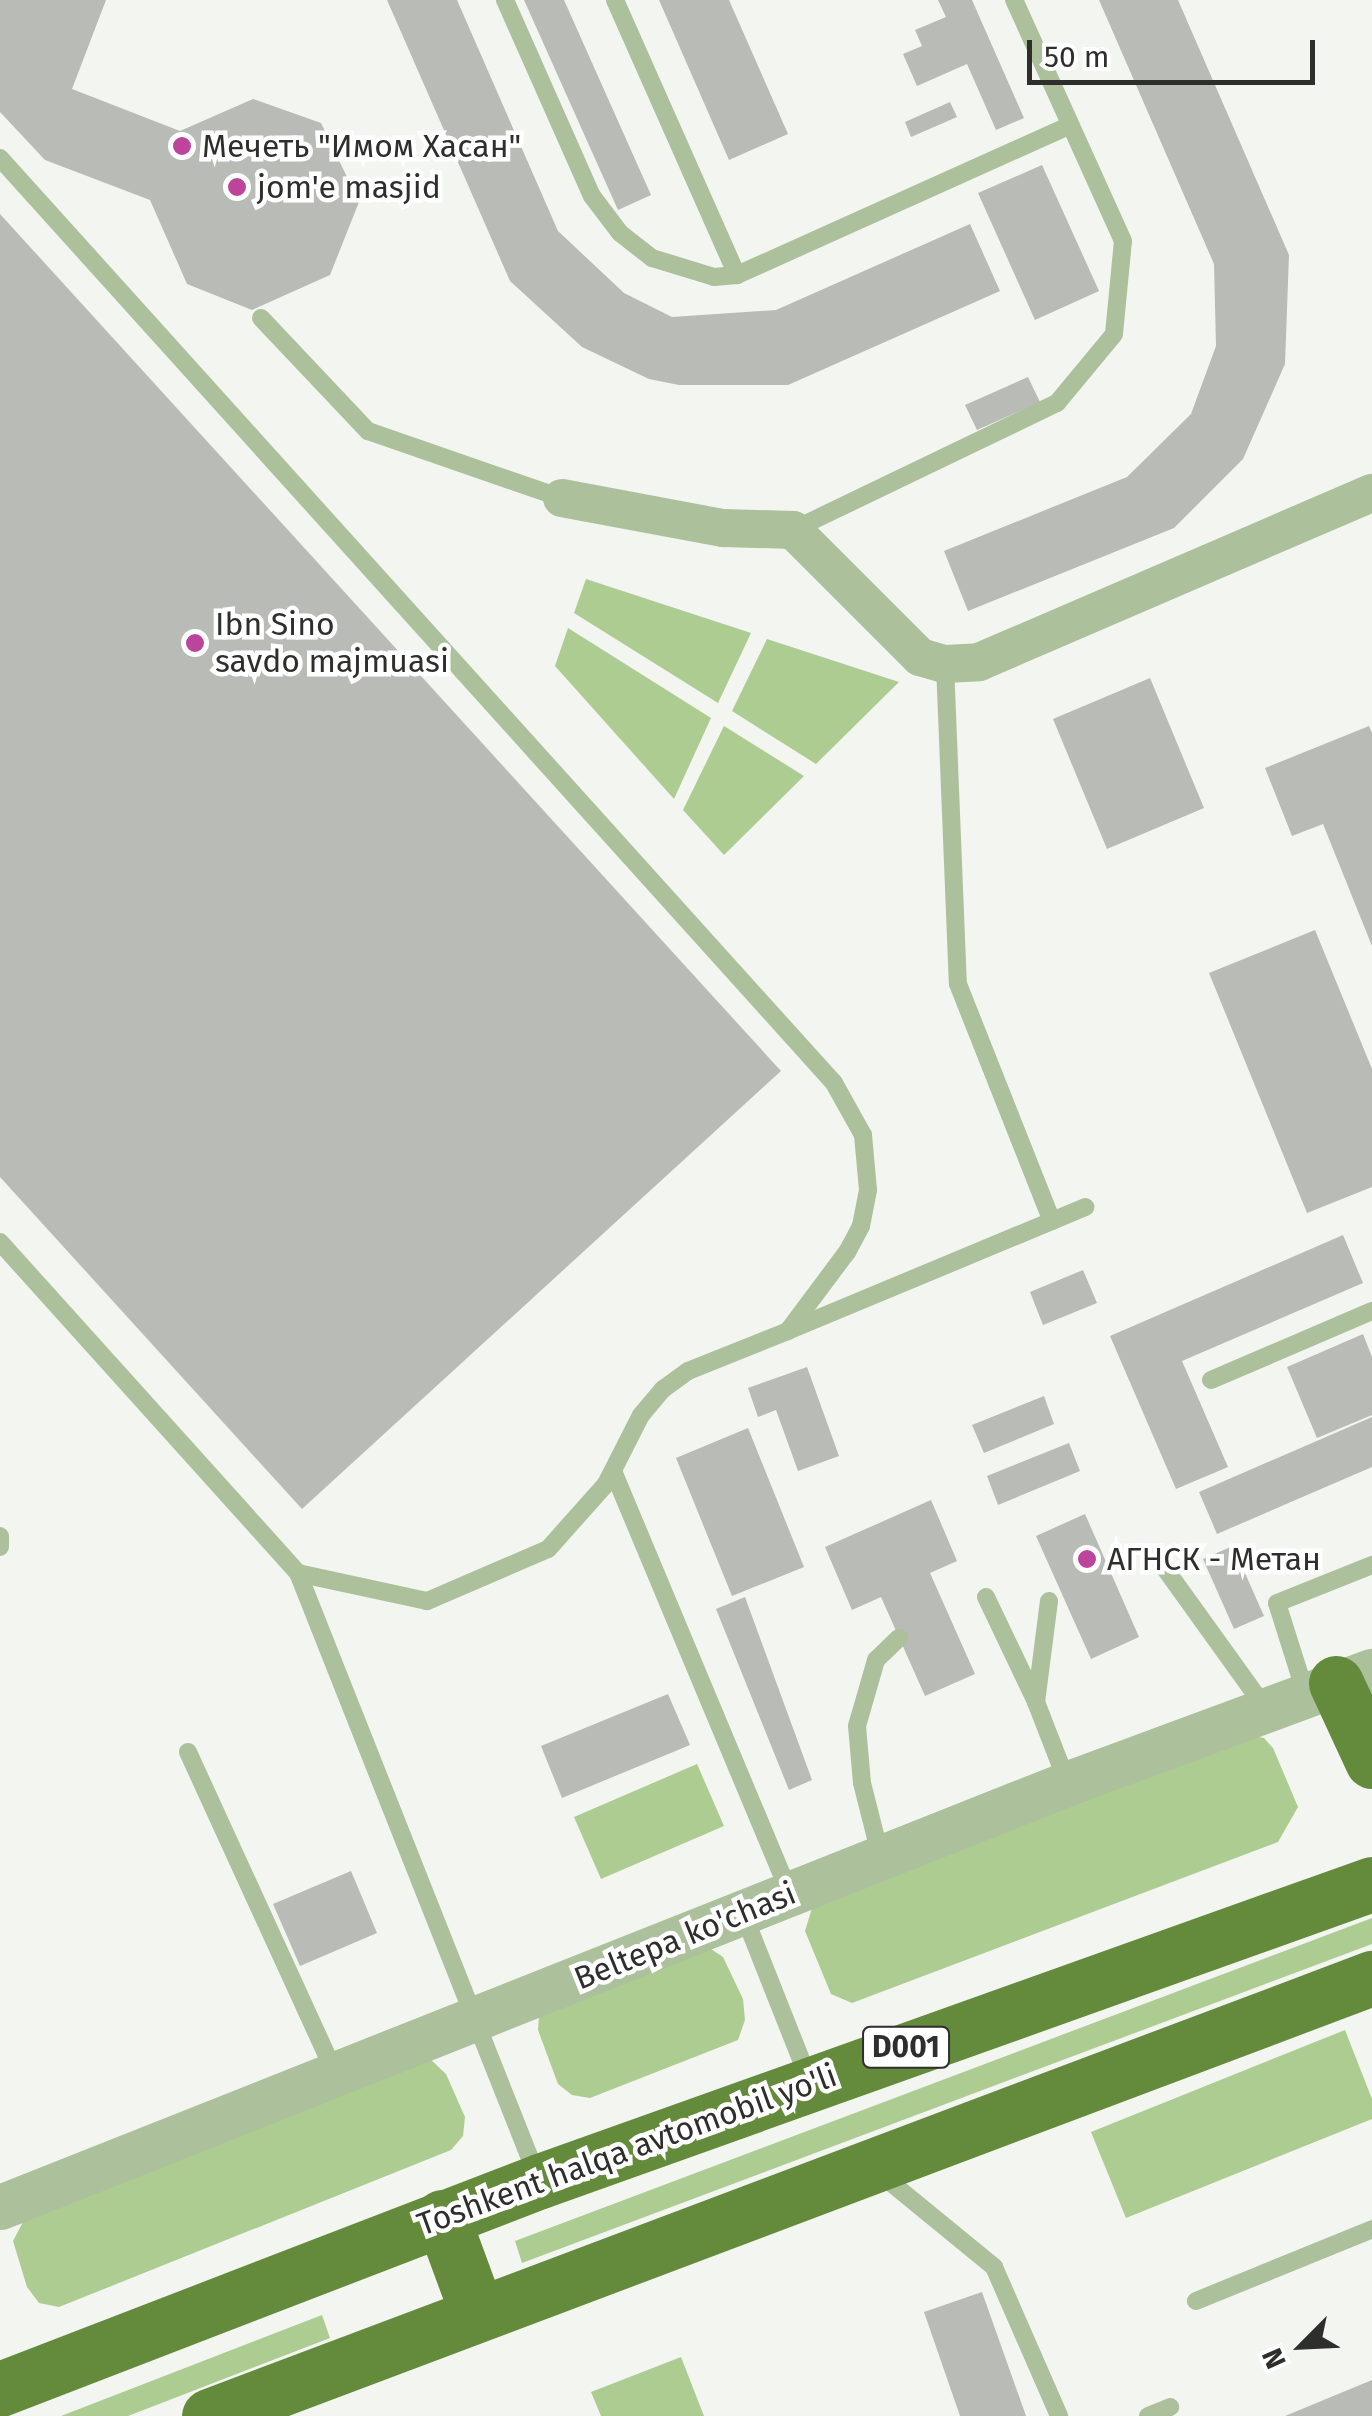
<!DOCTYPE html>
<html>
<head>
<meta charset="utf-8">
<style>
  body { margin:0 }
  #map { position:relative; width:1372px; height:2416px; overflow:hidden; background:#f2f5f0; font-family:"Fira Sans",sans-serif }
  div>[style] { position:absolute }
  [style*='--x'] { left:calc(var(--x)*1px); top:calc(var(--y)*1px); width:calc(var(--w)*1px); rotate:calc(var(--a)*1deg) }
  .green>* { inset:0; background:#adcc91 }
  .building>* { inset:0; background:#b8bbb6 }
  .service>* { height:18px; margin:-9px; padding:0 9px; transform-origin:9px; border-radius:9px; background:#acc09b }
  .minor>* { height:38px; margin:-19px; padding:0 19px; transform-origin:19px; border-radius:19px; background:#acc09b }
  .tertiary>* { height:45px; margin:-22.5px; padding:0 22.5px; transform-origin:22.5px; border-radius:22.5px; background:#acc09b }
  .trunk>* { height:55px; margin:-27.5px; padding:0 27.5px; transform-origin:27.5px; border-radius:27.5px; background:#648a3c }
  .dots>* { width:28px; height:28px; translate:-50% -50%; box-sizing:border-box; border:5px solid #fff; border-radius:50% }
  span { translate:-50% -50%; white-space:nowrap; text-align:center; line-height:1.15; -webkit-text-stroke:9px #fff; paint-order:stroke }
  .shield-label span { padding:2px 8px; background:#fff; border:2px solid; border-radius:8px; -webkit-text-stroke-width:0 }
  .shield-label { font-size:30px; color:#2e2f2d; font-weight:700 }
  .poi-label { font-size:32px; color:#2e2f2d }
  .left { translate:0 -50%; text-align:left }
  .street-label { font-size:32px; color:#2e2f2d }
  .north { position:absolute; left:1252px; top:2296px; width:100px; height:100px; -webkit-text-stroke:8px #fff; paint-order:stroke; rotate:246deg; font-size:28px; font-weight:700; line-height:40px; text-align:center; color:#2e2f2d }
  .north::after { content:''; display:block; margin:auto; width:35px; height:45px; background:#2e2f2d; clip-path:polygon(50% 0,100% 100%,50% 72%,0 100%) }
  .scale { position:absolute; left:1027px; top:40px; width:288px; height:45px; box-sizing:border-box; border:5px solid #2e2f2d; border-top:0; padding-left:12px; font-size:30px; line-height:35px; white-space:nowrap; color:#2e2f2d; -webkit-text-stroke:8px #fff; paint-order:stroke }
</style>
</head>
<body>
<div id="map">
  <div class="green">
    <i style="clip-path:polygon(586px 579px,751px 633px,718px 703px,574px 613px)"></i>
    <i style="clip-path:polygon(568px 628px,711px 718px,674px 799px,555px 666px)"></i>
    <i style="clip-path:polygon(767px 639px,899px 682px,816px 764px,732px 711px)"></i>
    <i style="clip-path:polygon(724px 726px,804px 776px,724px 855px,683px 810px)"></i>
    <i style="clip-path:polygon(1253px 1736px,1264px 1738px,1273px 1748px,1298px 1807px,1278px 1842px,852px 2003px,831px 1994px,805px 1931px,812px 1908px,820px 1902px)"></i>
    <i style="clip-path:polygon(697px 1764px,724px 1826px,601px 1879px,574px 1817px)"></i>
    <i style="clip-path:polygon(1372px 1918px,1372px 1944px,522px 2263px,515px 2241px)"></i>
    <i style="clip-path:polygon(705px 1945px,723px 1957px,743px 1999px,745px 2020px,738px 2040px,590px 2098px,572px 2095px,558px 2084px,538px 2030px,539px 2016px)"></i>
    <i style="clip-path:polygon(1345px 2030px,1372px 2099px,1372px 2119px,1126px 2218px,1091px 2132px)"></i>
    <i style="clip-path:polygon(428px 2057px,446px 2074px,465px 2117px,463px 2136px,451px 2150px,59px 2307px,39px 2303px,27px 2287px,13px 2241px,24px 2220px)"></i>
    <i style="clip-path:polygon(322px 2315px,330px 2338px,128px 2416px,61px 2416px)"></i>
    <i style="clip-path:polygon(681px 2357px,704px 2416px,601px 2416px,591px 2392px)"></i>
  </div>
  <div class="building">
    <i style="clip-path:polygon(0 0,106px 0,72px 89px,180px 131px,253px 99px,321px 123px,359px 202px,330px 275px,252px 310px,187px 284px,150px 200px,45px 160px,0 112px)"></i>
    <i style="clip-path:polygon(387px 0,457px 0,558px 231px,624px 293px,672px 317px,776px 310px,970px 224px,1000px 291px,788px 385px,679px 385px,649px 379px,582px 347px,510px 281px)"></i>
    <i style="clip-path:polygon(524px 0,564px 0,651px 195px,618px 210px)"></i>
    <i style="clip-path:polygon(659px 0,729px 0,788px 134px,729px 160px)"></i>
    <i style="clip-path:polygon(938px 0,972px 0,1024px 118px,996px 130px,967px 64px,917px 86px,903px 54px,922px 46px,915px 30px,946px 17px)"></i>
    <i style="clip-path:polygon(1099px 0,1178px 0,1289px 255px,1285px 364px,1243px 459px,1174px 528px,968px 611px,944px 551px,1127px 477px,1191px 414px,1216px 346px,1214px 264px)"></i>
    <i style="clip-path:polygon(950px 102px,957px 117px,911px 137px,905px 122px)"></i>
    <i style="clip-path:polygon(1042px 165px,1099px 291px,1035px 320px,978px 193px)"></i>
    <i style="clip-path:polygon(0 214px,781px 1071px,302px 1509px,0 1177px)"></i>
    <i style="clip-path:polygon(1028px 377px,1040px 402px,977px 430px,965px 405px)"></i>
    <i style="clip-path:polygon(1150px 678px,1204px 808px,1107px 849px,1053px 719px)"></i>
    <i style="clip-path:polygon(1369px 726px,1372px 733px,1372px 946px,1323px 824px,1292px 836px,1265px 768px)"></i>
    <i style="clip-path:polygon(1315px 930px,1372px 1069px,1372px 1187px,1307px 1213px,1209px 973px)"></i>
    <i style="clip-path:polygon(1343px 1235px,1363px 1283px,1182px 1361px,1228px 1467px,1176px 1489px,1110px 1336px)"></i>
    <i style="clip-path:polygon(1083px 1270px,1097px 1303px,1043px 1325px,1030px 1292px)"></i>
    <i style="clip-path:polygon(1363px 1334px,1372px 1357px,1372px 1415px,1317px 1438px,1287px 1367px)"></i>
    <i style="clip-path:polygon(807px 1367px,839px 1456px,798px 1471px,776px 1410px,758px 1417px,748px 1388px)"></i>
    <i style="clip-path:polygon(1044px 1396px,1054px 1424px,984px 1453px,972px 1425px)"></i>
    <i style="clip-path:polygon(1372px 1417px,1372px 1467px,1217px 1534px,1199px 1492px)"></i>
    <i style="clip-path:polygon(748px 1428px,804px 1567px,732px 1596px,676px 1458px)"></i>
    <i style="clip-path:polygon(1069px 1443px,1080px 1471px,998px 1505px,987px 1476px)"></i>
    <i style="clip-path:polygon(931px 1500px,957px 1561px,930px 1573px,975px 1674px,925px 1696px,881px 1597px,852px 1610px,825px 1547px)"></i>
    <i style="clip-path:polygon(1085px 1514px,1139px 1637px,1091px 1659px,1036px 1536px)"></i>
    <i style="clip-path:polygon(1233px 1546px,1264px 1616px,1234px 1629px,1203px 1559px)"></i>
    <i style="clip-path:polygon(745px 1597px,812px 1780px,789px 1790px,716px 1609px)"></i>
    <i style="clip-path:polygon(668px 1694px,690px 1745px,562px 1798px,541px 1746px)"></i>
    <i style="clip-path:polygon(351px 1871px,377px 1933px,300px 1966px,273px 1904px)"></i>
    <i style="clip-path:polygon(982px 2292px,1026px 2416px,960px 2416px,924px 2312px)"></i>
    <i style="clip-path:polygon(1372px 2380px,1372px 2416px,1285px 2416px)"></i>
  </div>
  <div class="service">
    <i style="--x:505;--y:0;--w:214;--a:66.1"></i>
    <i style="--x:592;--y:196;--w:46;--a:52.9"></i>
    <i style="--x:620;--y:233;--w:41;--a:38"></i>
    <i style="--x:652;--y:258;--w:65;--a:17"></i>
    <i style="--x:714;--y:277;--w:23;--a:-5"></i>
    <i style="--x:737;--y:275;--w:364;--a:-24.2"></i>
    <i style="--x:615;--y:0;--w:301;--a:66.1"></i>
    <i style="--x:0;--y:158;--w:1245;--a:47.96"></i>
    <i style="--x:834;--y:1083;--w:60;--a:60.9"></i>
    <i style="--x:863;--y:1135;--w:55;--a:84.8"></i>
    <i style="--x:868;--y:1190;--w:37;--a:101"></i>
    <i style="--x:861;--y:1226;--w:30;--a:118"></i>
    <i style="--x:847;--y:1252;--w:99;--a:126.8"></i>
    <i style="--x:788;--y:1331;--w:108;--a:158.2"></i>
    <i style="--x:688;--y:1371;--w:31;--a:144"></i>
    <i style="--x:663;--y:1389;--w:34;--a:130"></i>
    <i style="--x:641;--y:1415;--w:77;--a:116.9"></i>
    <i style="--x:606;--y:1484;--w:87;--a:131.7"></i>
    <i style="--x:548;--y:1549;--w:132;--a:156.7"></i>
    <i style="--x:427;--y:1601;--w:132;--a:-167.8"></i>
    <i style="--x:261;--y:318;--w:156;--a:46.6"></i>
    <i style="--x:368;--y:431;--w:205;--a:19.1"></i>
    <i style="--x:793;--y:530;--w:293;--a:-25.7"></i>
    <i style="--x:1057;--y:403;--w:89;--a:-50.4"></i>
    <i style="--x:1114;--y:334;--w:93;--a:-84.5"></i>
    <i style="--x:1123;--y:241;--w:265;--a:-114.3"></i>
    <i style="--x:945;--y:664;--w:320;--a:87.7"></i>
    <i style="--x:958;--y:984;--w:255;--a:68.4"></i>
    <i style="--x:0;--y:1242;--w:445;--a:48"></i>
    <i style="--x:298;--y:1573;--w:649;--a:68.38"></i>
    <i style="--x:790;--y:1330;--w:320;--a:-22.6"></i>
    <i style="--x:1211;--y:1380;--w:175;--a:-23.2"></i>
    <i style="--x:613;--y:1471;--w:459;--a:67.3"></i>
    <i style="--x:0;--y:1536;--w:11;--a:90"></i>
    <i style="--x:1156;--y:1556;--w:188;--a:54.3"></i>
    <i style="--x:986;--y:1597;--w:116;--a:64.5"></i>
    <i style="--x:1049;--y:1601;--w:102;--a:97.3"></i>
    <i style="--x:1036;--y:1702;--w:66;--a:68.8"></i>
    <i style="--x:1060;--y:1764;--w:21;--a:53"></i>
    <i style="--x:1306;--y:1695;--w:96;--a:-107.5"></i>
    <i style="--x:1277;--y:1603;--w:102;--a:-21.8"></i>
    <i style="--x:188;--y:1752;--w:353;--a:65.4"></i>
    <i style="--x:881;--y:1858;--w:77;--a:-104.2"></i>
    <i style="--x:862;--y:1783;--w:57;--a:-95"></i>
    <i style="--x:857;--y:1726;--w:69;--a:-73.9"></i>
    <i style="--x:876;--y:1660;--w:32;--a:-44"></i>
    <i style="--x:743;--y:1913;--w:176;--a:68.4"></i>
    <i style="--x:878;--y:2172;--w:150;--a:39.3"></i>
    <i style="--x:994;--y:2267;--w:163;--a:66.4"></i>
    <i style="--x:1196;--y:2301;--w:190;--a:-22.2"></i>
    <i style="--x:1148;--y:2416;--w:24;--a:-22"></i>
  </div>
  <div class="minor">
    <i style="--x:562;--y:498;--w:164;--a:10.6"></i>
    <i style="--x:723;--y:528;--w:70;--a:1.6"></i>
    <i style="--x:793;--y:530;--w:180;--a:45"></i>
    <i style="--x:920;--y:657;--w:26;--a:16"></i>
    <i style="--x:945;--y:664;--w:34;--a:-3"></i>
    <i style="--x:979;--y:662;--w:428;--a:-23.3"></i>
  </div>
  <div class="tertiary">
    <i style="--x:0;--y:2207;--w:1155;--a:-21.64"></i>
    <i style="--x:1074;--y:1781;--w:318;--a:-20.3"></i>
  </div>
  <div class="trunk">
    <i style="--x:1336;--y:1683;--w:86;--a:65.2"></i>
    <i style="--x:442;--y:2217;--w:101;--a:69.8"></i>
    <i style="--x:0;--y:2389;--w:579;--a:-21.07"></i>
    <i style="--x:540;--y:2181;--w:883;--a:-19.65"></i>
    <i style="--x:209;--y:2416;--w:1243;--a:-20.64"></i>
  </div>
  <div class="dots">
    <i style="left:182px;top:146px;background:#bc449a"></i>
    <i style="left:237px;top:187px;background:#bc449a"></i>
    <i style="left:195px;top:643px;background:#bc449a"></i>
    <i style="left:1087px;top:1559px;background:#bc449a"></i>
  </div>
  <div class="shield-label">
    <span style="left:906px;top:2047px">D001</span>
  </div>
  <div class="poi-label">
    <span class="left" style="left:202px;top:146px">Мечеть "Имом Хасан"</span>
    <span class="left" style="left:257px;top:187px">jom'e masjid</span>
    <span class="left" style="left:215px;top:643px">Ibn Sino<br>savdo majmuasi</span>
    <span class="left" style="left:1107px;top:1559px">АГНСК - Метан</span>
  </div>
  <div class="street-label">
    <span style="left:685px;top:1936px;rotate:-22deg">Beltepa ko'chasi</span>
    <span style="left:627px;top:2150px;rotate:-20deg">Toshkent halqa avtomobil yo'li</span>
  </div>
  <div class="north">N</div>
  <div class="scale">50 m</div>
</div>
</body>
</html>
